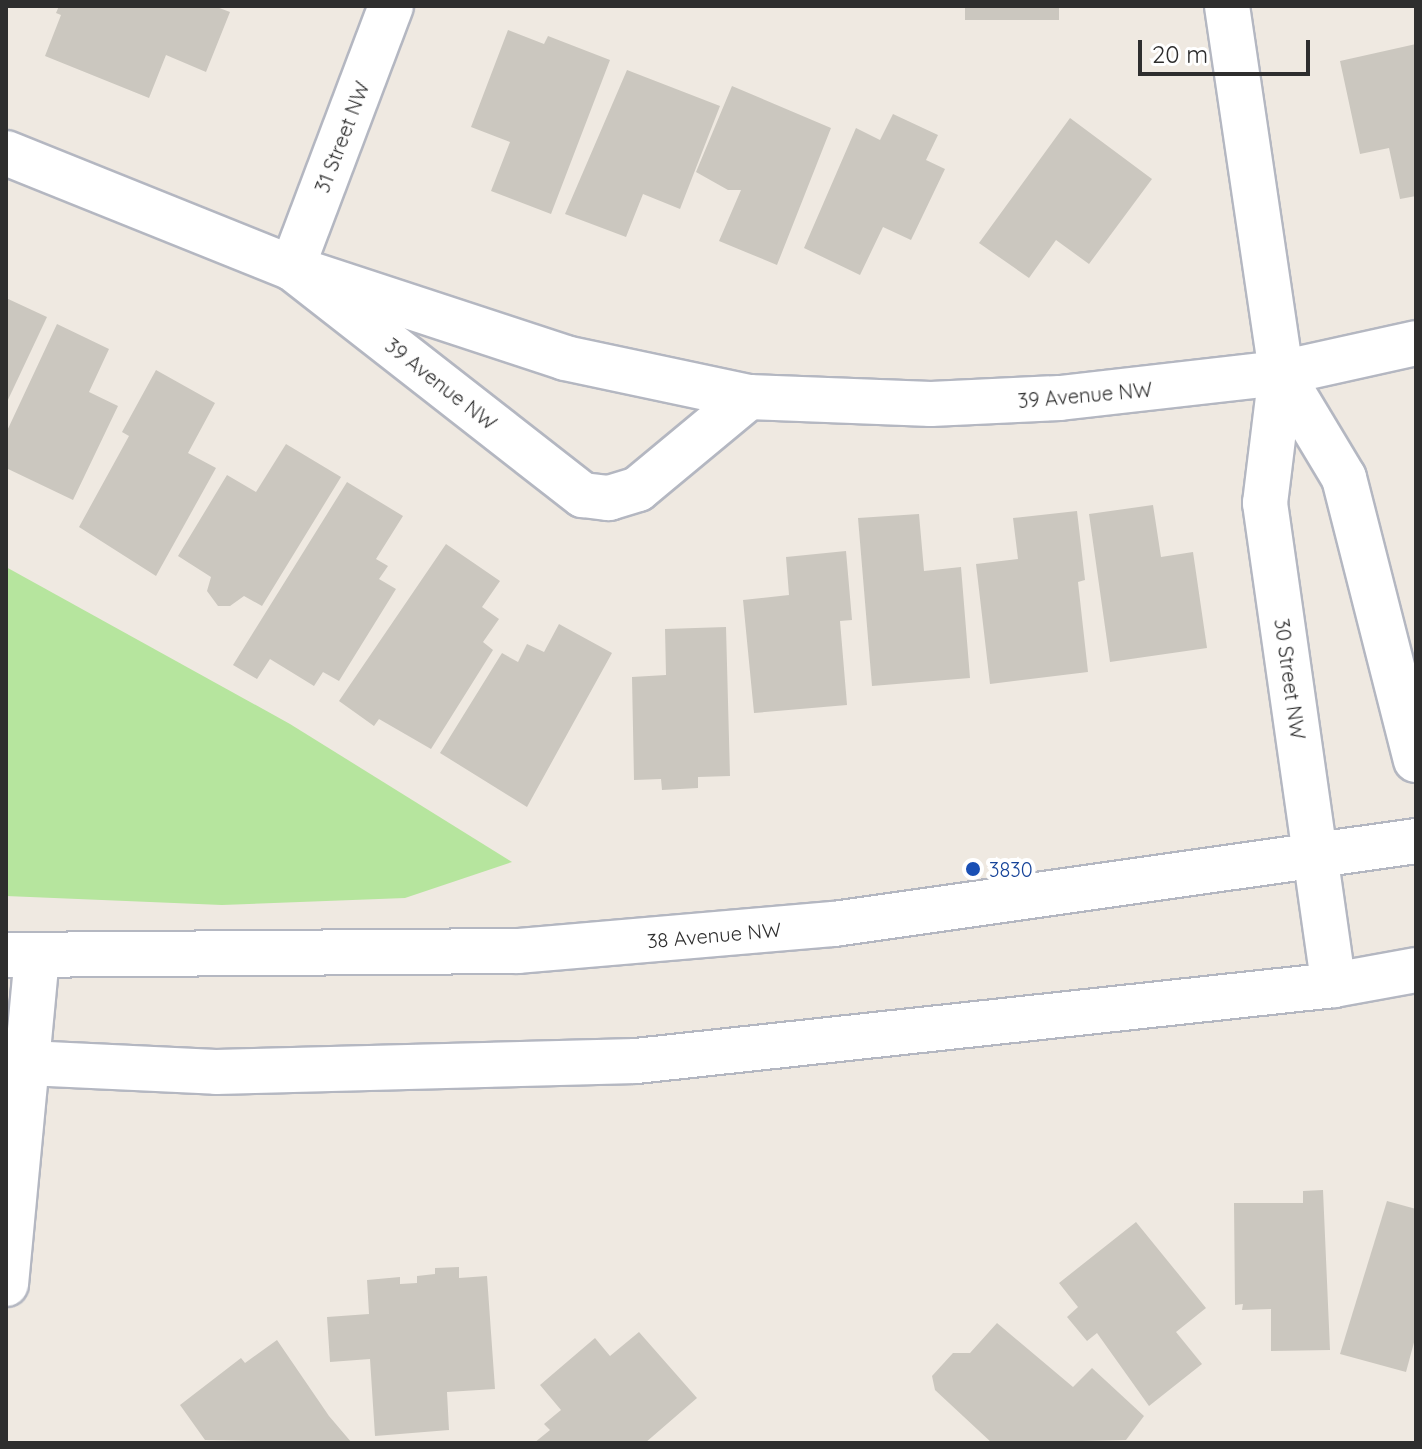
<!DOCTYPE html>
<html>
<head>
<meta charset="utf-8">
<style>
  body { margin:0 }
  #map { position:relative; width:1422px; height:1449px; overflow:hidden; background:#efe9e1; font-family:Quicksand,sans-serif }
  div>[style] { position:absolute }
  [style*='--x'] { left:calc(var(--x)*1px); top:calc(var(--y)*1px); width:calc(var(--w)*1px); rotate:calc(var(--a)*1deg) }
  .green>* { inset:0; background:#b6e59e }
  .building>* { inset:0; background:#cbc7bf }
  .roads { filter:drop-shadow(2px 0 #b4b7c1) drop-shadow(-2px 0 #b4b7c1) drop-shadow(0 2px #b4b7c1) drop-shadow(0 -2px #b4b7c1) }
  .minor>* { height:44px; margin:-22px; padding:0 22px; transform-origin:22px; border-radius:22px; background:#fff }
  .tertiary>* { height:44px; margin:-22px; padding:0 22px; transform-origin:22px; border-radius:22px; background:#fff }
  .secondary>* { height:44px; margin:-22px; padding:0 22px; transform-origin:22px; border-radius:22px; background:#fff }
  .dots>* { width:22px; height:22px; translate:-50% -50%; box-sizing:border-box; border:4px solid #fff; border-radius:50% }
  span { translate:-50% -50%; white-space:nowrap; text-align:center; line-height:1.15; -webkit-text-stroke:8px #fff; paint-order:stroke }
  .street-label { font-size:20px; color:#2e2e2e }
  .transit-label { font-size:20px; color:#164399 }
  .left { translate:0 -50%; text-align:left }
  .frame { position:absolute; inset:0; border:8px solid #2e2e2e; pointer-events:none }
  .scale { position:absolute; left:1138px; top:40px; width:172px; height:36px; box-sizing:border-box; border:4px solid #2e2e2e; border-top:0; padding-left:10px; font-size:24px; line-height:28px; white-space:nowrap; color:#2e2e2e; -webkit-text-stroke:6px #fff; paint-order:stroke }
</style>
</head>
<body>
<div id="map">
  <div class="green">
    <i style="clip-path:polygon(6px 567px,290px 724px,512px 862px,405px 898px,222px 905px,6px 896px)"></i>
  </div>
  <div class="building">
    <i style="clip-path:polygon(59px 6px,214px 6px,230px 12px,206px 72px,166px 55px,149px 98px,45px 56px,61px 15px,56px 13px)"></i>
    <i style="clip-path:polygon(965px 6px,1059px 6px,1059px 20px,965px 20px)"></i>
    <i style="clip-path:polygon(508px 30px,544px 44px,548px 36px,610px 60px,551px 214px,491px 191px,510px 142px,471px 127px)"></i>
    <i style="clip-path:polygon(1416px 44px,1416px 196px,1400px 199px,1389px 148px,1360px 154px,1340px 61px)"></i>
    <i style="clip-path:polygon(627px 70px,720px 106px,680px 209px,643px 194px,626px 237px,565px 214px)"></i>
    <i style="clip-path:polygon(732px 86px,831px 128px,777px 265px,719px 241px,741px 190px,728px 190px,696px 172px)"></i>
    <i style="clip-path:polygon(893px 114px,938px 135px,926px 160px,945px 169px,911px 240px,883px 227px,860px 275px,804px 248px,856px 128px,880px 140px)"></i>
    <i style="clip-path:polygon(1070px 118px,1152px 179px,1089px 264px,1056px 240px,1029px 278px,979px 243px)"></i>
    <i style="clip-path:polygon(6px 298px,47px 317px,6px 404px)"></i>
    <i style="clip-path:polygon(57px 324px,109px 349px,89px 392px,118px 406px,73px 500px,6px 468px,6px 433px)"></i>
    <i style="clip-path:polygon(156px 370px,215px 403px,188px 453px,216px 468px,156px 576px,79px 527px,129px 436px,122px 432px)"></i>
    <i style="clip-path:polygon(286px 444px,341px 477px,262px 606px,244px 596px,230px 606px,218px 606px,207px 591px,211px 577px,178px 556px,227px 475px,256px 492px)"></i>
    <i style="clip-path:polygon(347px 482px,403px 516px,376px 559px,388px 566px,379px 579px,396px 589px,339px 681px,323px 672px,314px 686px,270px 659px,257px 679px,233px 665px)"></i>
    <i style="clip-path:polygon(1153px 505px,1161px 557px,1193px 552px,1207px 648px,1110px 662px,1089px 514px)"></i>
    <i style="clip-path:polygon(1077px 511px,1085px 580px,1078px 582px,1088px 672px,990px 684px,976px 564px,1018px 559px,1013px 518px)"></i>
    <i style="clip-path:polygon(919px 514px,924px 571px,961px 567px,970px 678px,872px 686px,858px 518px)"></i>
    <i style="clip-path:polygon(446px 544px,500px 581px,482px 607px,499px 619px,483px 642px,493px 650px,431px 749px,379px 719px,374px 726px,339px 701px)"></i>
    <i style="clip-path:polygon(846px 551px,852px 620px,840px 621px,847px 705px,754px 713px,743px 600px,789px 595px,786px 557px)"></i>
    <i style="clip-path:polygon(559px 624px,612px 653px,527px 807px,440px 753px,502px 653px,518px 662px,527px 644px,544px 652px)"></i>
    <i style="clip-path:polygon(726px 627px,730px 776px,698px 777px,698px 788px,662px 790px,661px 779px,634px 780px,632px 677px,666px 675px,665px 629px)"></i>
    <i style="clip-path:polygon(1323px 1190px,1330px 1350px,1271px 1351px,1271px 1309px,1242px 1310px,1243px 1304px,1235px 1305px,1234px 1203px,1303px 1203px,1303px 1191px)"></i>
    <i style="clip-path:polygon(1387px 1201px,1416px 1209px,1416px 1335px,1406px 1372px,1340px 1354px)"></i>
    <i style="clip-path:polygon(1136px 1222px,1206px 1308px,1176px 1332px,1202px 1364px,1149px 1406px,1097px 1333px,1087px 1341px,1067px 1317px,1078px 1307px,1059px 1283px)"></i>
    <i style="clip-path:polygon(459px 1267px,459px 1278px,487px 1276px,495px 1389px,447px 1392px,449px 1430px,375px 1436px,370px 1359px,330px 1362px,327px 1317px,369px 1314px,367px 1280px,400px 1277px,400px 1284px,417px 1283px,417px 1276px,435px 1274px,435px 1268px)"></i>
    <i style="clip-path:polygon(997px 1323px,1073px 1387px,1092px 1368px,1144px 1416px,1126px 1440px,992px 1443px,935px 1390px,932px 1376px,953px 1353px,970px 1353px)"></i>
    <i style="clip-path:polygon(639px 1332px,697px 1398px,645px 1443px,534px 1443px,550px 1430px,544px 1424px,561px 1410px,540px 1385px,595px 1338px,610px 1356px)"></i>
    <i style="clip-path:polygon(277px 1340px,329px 1416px,352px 1443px,205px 1440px,180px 1405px,241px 1358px,245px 1363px)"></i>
  </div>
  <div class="roads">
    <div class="minor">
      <i style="--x:391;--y:6;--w:280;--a:110.7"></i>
      <i style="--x:292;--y:268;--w:369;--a:38"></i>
      <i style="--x:583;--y:495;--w:26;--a:7"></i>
      <i style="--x:609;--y:498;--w:30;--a:-17"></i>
      <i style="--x:638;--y:489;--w:144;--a:-39.7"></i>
      <i style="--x:6;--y:153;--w:308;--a:21.9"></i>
      <i style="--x:292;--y:268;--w:287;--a:18.2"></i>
      <i style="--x:565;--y:358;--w:188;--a:12"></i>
      <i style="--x:749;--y:397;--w:182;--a:2.2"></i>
      <i style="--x:931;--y:404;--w:129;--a:-2.7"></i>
      <i style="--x:1060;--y:398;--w:222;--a:-6.5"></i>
      <i style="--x:1281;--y:373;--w:138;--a:-12.5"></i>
    </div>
    <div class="tertiary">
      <i style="--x:1227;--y:6;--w:371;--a:81.6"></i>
      <i style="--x:1281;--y:373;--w:131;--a:97"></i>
      <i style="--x:1265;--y:503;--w:487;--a:81.9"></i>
      <i style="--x:1281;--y:373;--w:122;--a:59"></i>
      <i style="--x:1344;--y:478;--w:291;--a:75.7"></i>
      <i style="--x:6;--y:1284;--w:330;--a:-84.6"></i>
    </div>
    <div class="secondary">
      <i style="--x:6;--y:955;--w:512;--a:-0.45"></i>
      <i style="--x:518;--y:951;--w:317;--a:-4.9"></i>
      <i style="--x:834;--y:924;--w:588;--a:-8.12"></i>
      <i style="--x:6;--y:1062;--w:210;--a:2.7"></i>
      <i style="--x:216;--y:1072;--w:420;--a:-1.5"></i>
      <i style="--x:636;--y:1061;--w:702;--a:-6.21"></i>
      <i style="--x:1334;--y:985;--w:83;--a:-10.4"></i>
    </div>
  </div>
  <div class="dots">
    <i style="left:973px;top:869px;background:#1a4fb4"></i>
  </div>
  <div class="street-label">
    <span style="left:342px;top:137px;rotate:-69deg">31 Street NW</span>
    <span style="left:441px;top:384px;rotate:38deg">39 Avenue NW</span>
    <span style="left:1085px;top:395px;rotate:-5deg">39 Avenue NW</span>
    <span style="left:1290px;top:679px;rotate:82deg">30 Street NW</span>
    <span style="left:714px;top:935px;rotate:-5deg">38 Avenue NW</span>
  </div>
  <div class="transit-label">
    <span class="left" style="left:989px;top:869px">3830</span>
  </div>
  <div class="frame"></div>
  <div class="scale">20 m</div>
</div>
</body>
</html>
